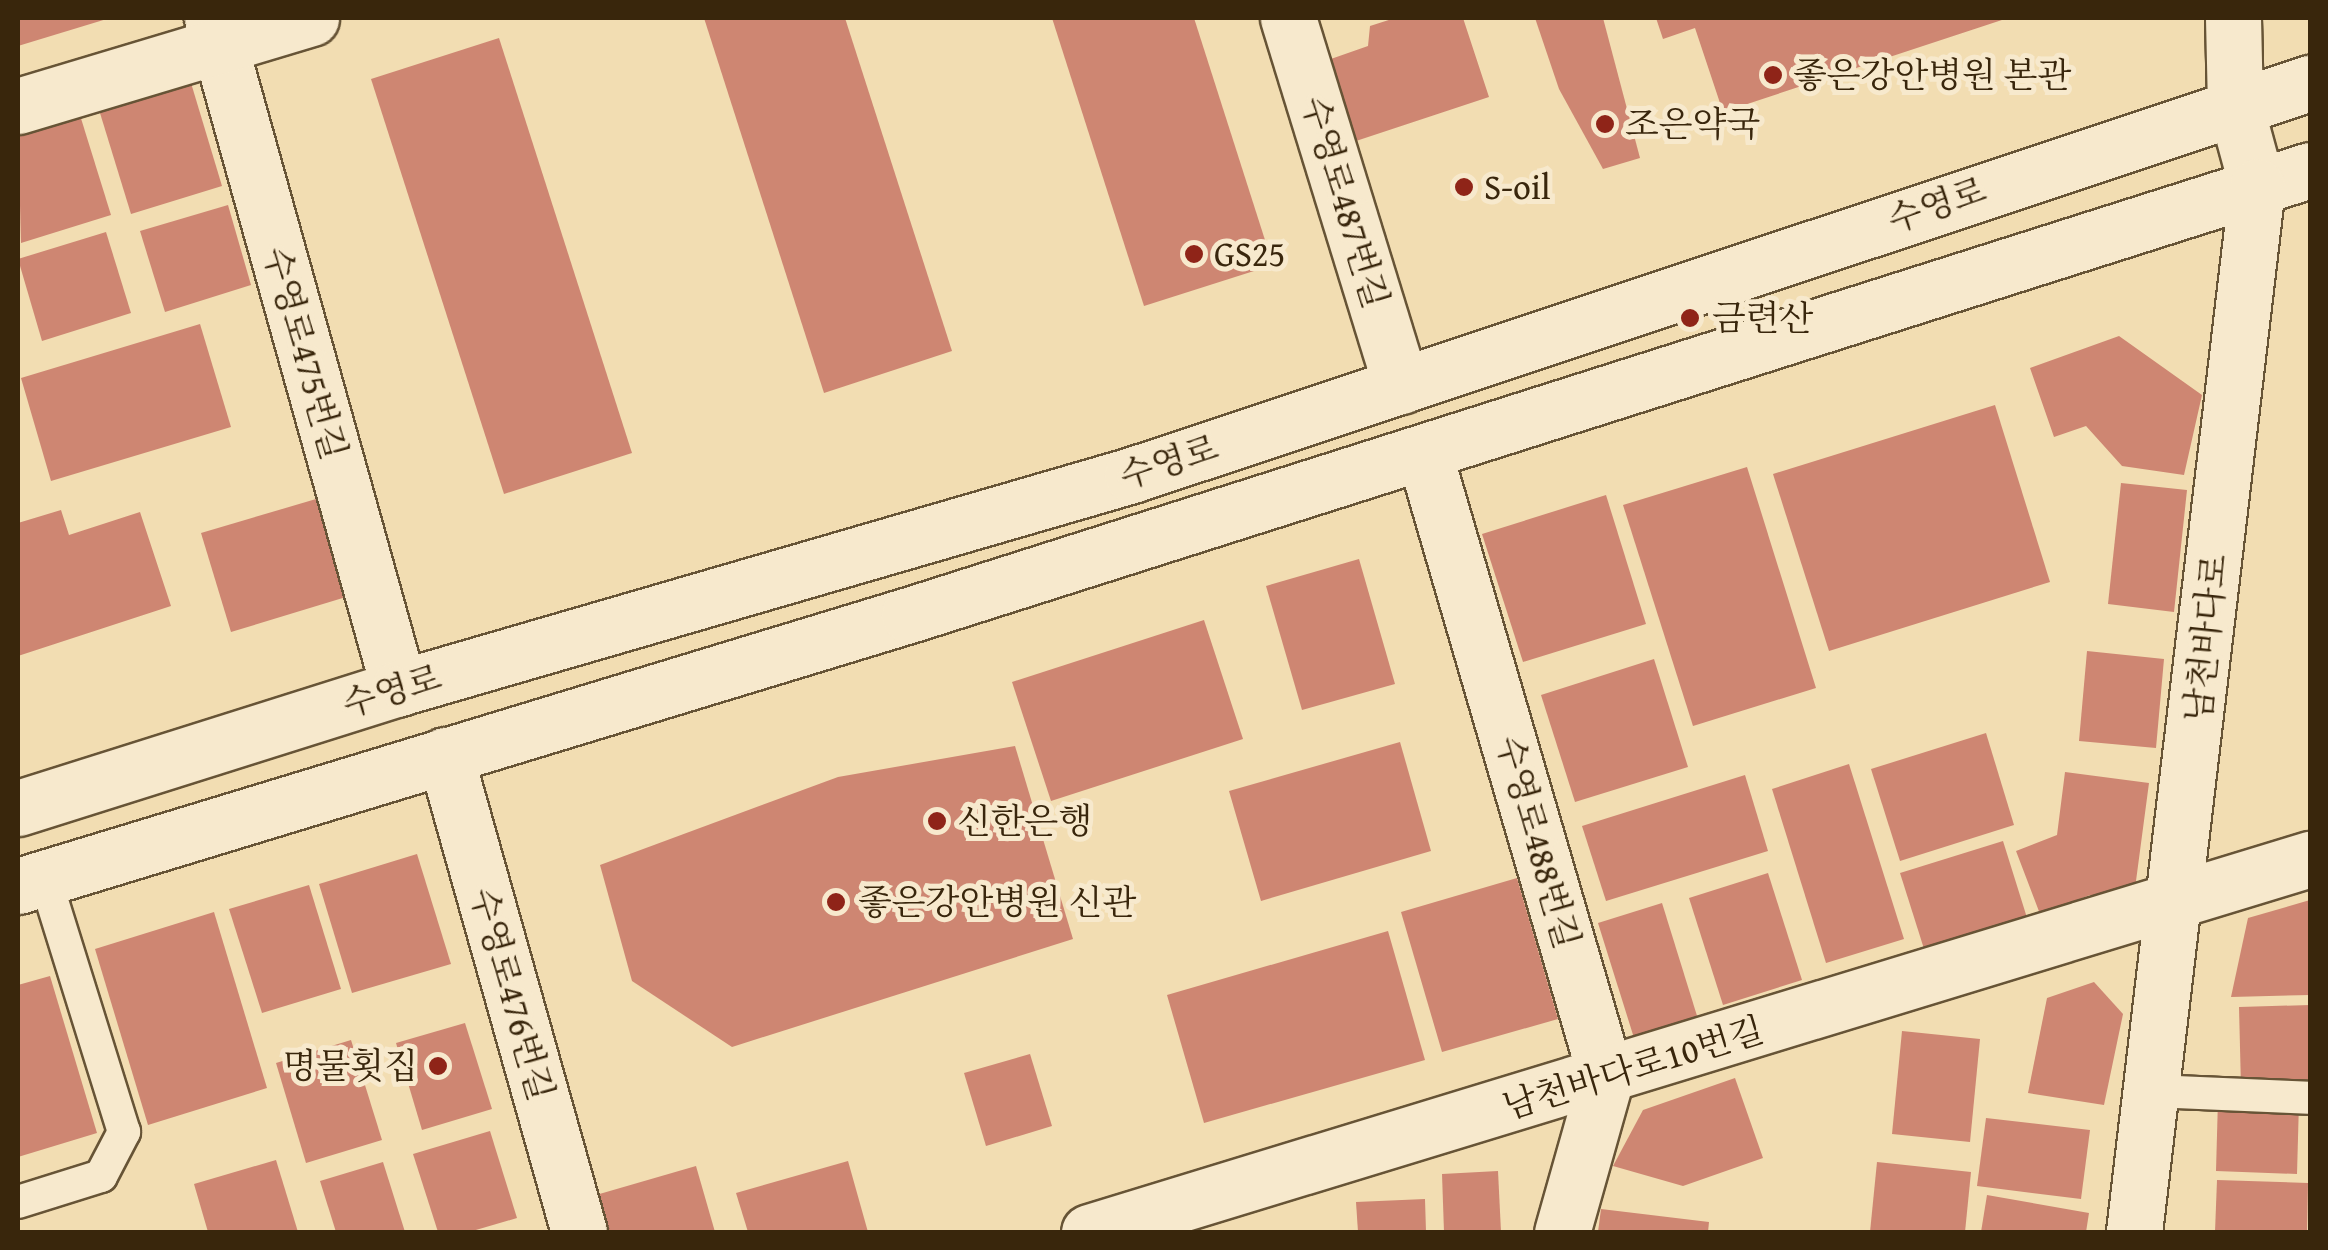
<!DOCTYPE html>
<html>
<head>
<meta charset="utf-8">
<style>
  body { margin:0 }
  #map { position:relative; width:2328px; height:1250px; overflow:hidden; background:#f2ddb2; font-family:"Gentium Book Plus","Noto Serif KR",serif }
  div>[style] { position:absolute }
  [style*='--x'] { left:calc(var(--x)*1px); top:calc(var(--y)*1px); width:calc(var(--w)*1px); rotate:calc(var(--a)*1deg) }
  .building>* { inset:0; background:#ce8672 }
  .roads { filter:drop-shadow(2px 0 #675436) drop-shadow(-2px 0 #675436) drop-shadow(0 2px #675436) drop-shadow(0 -2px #675436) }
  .service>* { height:32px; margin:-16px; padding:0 16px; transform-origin:16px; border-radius:16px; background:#f7e9cd }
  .minor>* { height:55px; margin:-27.5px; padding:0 27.5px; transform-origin:27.5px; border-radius:27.5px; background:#f7e9cd }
  .secondary>* { height:55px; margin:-27.5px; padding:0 27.5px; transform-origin:27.5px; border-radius:27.5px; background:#f7e9cd }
  .dots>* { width:28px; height:28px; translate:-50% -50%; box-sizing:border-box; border:5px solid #f7e9cd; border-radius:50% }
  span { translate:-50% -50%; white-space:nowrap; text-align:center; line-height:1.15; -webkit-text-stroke:10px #f7e9cd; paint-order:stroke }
  .poi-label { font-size:35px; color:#39260c }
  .left { translate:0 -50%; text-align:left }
  .right { translate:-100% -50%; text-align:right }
  .street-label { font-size:35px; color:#39260c }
  .frame { position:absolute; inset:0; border:20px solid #39260c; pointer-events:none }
</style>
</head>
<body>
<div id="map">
  <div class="building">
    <i style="clip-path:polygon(18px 18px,110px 18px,18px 46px)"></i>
    <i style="clip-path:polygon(704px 18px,845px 18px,952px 351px,824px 393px)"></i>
    <i style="clip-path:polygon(1052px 18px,1194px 18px,1273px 265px,1144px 306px)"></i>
    <i style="clip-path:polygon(1395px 18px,1463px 18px,1489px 97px,1356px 141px,1328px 60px,1368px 46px,1370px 26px)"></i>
    <i style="clip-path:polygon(1535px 18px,1603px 18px,1640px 158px,1603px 169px,1559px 89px)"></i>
    <i style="clip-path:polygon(1656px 18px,2008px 18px,1723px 112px,1695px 28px,1663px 39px)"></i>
    <i style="clip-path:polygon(499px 38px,632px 453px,504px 494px,371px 79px)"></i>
    <i style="clip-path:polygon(188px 73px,222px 186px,131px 214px,96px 100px)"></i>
    <i style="clip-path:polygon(79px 112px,111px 215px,21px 243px,18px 130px)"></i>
    <i style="clip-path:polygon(228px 205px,251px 285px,165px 312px,140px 231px)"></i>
    <i style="clip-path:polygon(106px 232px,131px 313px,42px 341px,18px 259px)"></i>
    <i style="clip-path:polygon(200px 324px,231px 427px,51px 481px,21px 378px)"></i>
    <i style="clip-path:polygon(2119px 336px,2202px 395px,2184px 475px,2122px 466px,2086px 426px,2054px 437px,2030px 368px)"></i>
    <i style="clip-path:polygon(1995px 405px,2050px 582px,1829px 651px,1773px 474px)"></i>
    <i style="clip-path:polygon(1747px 467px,1816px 688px,1693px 726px,1623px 505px)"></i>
    <i style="clip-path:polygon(2121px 483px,2187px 490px,2174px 612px,2108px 604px)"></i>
    <i style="clip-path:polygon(1606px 495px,1646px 624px,1523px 662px,1482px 534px)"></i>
    <i style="clip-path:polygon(316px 499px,346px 597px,231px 632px,201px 533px)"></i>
    <i style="clip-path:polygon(61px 510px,69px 535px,140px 512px,171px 606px,18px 656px,18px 523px)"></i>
    <i style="clip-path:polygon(1359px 559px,1395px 684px,1302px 710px,1266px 586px)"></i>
    <i style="clip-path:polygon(1204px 620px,1243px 739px,1051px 801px,1012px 682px)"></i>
    <i style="clip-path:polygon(2087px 651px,2164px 659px,2156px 748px,2079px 741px)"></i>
    <i style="clip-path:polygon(1654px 659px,1688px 767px,1575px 802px,1541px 695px)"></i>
    <i style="clip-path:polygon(1986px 733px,2014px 825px,1900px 861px,1871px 769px)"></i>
    <i style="clip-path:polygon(1400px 742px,1431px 851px,1261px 901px,1229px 791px)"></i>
    <i style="clip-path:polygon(1015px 746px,1073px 939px,732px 1047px,632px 981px,600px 865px,838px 777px)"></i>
    <i style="clip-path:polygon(1849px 764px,1904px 939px,1826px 963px,1772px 789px)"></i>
    <i style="clip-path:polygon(2065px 772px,2149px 783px,2134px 896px,2090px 895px,2040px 914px,2016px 851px,2057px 835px)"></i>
    <i style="clip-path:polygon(1745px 775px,1768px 851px,1606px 901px,1582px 826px)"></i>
    <i style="clip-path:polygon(2003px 841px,2028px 921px,1925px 952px,1900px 873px)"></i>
    <i style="clip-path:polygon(417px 854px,451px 964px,352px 993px,319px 884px)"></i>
    <i style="clip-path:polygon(1768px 873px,1802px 980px,1723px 1005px,1689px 898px)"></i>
    <i style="clip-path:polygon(1517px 878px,1558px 1019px,1442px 1052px,1401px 912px)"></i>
    <i style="clip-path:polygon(309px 885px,341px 989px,262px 1013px,229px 909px)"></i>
    <i style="clip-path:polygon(2310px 900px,2310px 995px,2231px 997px,2248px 918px)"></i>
    <i style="clip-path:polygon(1662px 903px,1698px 1019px,1634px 1038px,1598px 923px)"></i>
    <i style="clip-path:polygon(214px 912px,267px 1088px,148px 1125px,95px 949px)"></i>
    <i style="clip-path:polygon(1388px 931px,1425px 1060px,1204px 1123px,1167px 995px)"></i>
    <i style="clip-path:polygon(50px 976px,97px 1133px,18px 1157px,18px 985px)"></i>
    <i style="clip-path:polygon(2094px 982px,2123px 1014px,2104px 1105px,2028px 1093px,2047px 998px)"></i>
    <i style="clip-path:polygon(2310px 1005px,2310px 1085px,2241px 1087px,2239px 1007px)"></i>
    <i style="clip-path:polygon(465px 1023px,492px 1109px,422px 1130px,396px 1043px)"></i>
    <i style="clip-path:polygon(1902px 1031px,1980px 1039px,1970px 1142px,1892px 1134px)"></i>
    <i style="clip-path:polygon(351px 1040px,382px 1140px,306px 1163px,276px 1063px)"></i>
    <i style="clip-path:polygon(1030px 1054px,1052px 1126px,986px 1146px,964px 1073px)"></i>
    <i style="clip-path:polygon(1735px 1078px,1763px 1158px,1683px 1186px,1613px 1166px,1643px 1110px)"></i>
    <i style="clip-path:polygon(2218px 1099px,2299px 1102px,2297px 1174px,2216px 1171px)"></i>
    <i style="clip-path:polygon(1986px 1118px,2090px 1130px,2081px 1199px,1977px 1186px)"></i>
    <i style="clip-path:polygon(490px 1131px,517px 1218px,469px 1232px,438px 1232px,413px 1154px)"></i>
    <i style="clip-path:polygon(276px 1160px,298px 1232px,208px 1232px,194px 1184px)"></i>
    <i style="clip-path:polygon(848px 1161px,868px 1232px,748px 1232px,736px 1193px)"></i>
    <i style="clip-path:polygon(383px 1162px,405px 1232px,336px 1232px,320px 1181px)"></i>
    <i style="clip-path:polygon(1877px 1162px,1971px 1172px,1965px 1232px,1870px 1232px)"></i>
    <i style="clip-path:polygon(696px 1166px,715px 1232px,607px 1232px,596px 1195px)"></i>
    <i style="clip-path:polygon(1498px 1171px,1501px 1232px,1444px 1232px,1442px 1174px)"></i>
    <i style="clip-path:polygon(2217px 1180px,2308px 1183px,2307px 1232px,2215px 1232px)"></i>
    <i style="clip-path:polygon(1987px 1195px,2089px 1213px,2086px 1232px,1981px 1232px)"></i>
    <i style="clip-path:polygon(1425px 1199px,1426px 1232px,1358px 1232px,1356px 1202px)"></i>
    <i style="clip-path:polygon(1601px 1209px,1709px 1222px,1708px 1232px,1598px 1232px)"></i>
  </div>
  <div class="roads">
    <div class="service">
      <i style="--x:2152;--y:1091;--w:158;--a:2.5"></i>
      <i style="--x:18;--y:1202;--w:87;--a:-17.4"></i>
      <i style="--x:101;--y:1176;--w:50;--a:-62.4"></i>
      <i style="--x:124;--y:1132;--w:266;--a:-107.3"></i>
    </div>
    <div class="minor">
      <i style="--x:212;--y:18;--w:696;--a:74.41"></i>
      <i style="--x:1288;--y:18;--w:385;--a:72.9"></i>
      <i style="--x:2233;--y:18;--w:87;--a:88.7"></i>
      <i style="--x:2235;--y:105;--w:84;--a:74.8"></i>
      <i style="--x:18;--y:106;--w:306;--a:-16.7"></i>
      <i style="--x:1424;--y:453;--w:650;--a:73.74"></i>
      <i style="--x:1606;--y:1077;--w:161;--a:105.8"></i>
      <i style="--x:445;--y:755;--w:495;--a:74.3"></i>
      <i style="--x:1089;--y:1232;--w:1277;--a:-16.99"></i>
    </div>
    <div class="secondary">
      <i style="--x:18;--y:808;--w:399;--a:-17.5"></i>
      <i style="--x:399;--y:688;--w:763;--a:-16.2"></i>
      <i style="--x:1132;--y:475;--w:1242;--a:-18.41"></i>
      <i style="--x:18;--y:886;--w:931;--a:-16.92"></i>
      <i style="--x:909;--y:615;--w:1470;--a:-17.62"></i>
      <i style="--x:2134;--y:1232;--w:1053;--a:-83.29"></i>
    </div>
  </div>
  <div class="dots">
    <i style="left:1773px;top:75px;background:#8f2418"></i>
    <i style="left:1605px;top:124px;background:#8f2418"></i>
    <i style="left:1464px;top:187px;background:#8f2418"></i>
    <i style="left:1194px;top:254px;background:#8f2418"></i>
    <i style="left:1690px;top:318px;background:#8f2418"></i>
    <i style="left:937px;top:821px;background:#8f2418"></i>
    <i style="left:836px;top:902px;background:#8f2418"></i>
    <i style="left:438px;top:1066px;background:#8f2418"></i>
  </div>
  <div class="poi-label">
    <span class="left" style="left:1793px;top:75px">좋은강안병원 본관</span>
    <span class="left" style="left:1625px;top:124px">조은약국</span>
    <span class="left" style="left:1484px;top:187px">S-oil</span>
    <span class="left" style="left:1214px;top:254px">GS25</span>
    <span class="left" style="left:1712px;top:318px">금련산</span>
    <span class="left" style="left:957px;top:821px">신한은행</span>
    <span class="left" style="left:858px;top:902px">좋은강안병원 신관</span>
    <span class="right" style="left:418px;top:1066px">명물횟집</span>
  </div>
  <div class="street-label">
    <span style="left:1345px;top:202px;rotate:73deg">수영로487번길</span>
    <span style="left:1937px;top:205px;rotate:-19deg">수영로</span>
    <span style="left:305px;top:353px;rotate:74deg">수영로475번길</span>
    <span style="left:1169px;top:462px;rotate:-18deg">수영로</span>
    <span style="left:2206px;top:638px;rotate:-84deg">남천바다로</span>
    <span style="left:392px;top:691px;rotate:-17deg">수영로</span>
    <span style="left:1538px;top:842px;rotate:74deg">수영로488번길</span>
    <span style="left:512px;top:994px;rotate:74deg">수영로476번길</span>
    <span style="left:1633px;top:1068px;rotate:-17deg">남천바다로10번길</span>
  </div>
  <div class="frame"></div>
</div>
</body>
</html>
